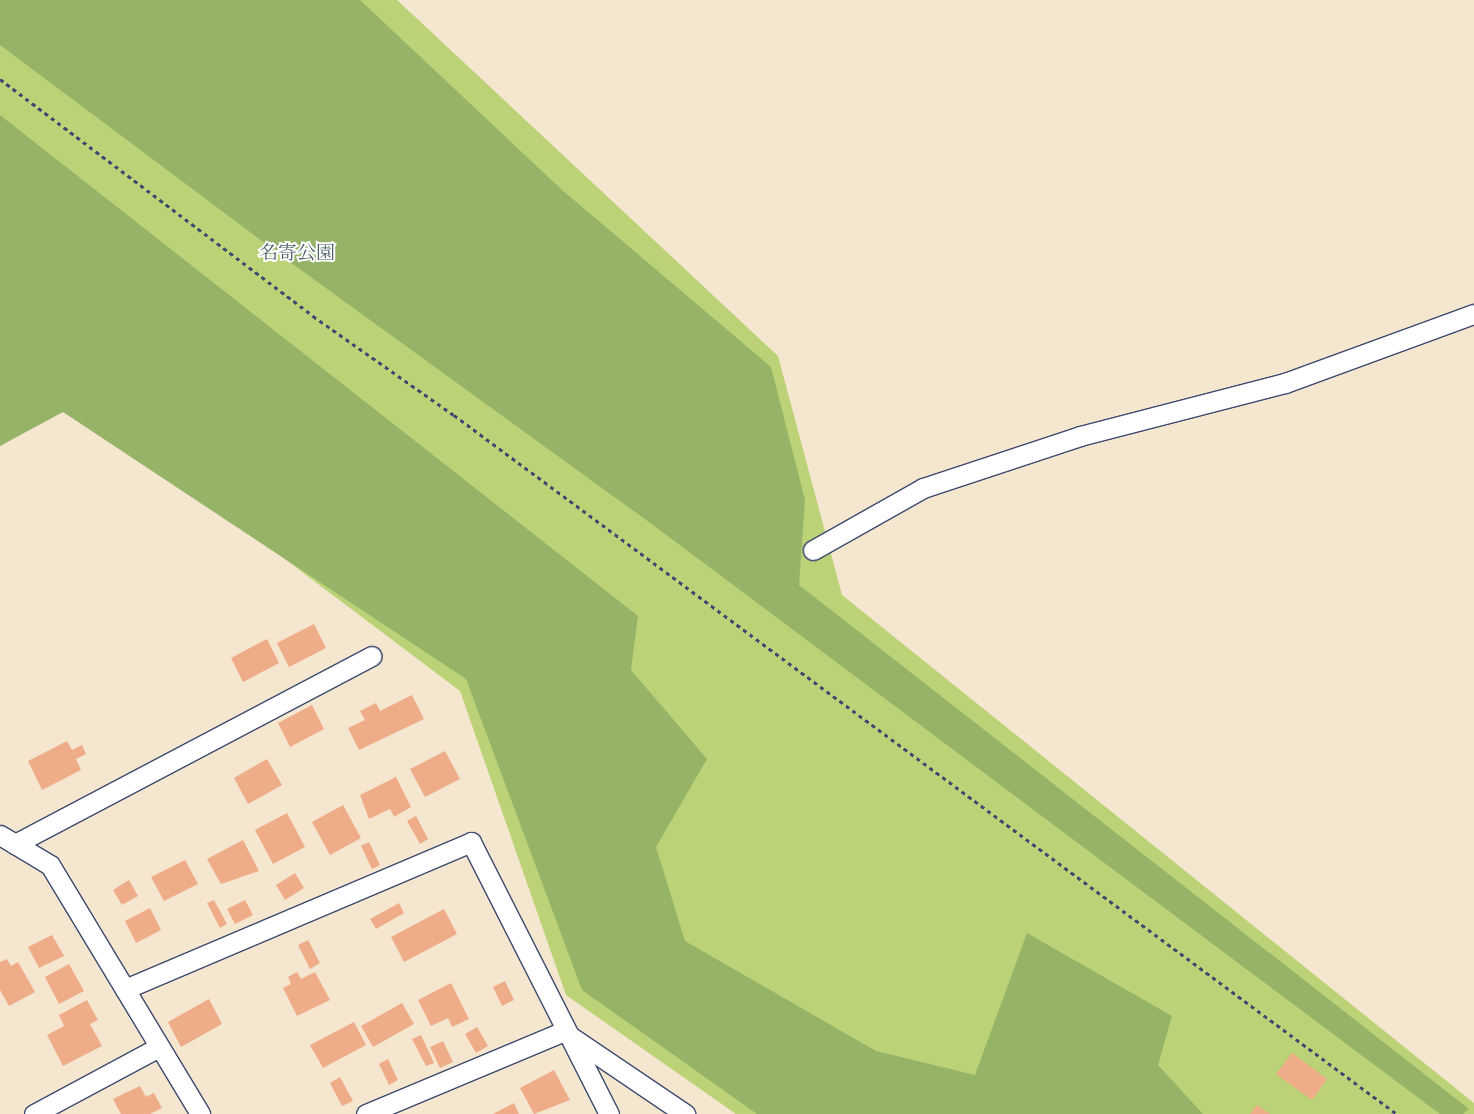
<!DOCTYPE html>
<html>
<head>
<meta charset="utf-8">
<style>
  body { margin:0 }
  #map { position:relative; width:1474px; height:1114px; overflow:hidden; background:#f5e6cf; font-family:"Gentium Book Plus","Noto Serif JP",serif }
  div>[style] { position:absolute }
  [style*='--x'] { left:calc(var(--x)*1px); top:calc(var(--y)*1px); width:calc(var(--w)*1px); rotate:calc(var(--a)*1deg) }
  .green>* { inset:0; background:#bcd276 }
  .forest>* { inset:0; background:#95b467 }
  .building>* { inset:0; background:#efac89 }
  .path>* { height:3px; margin-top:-1.5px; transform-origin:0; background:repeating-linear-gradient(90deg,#3c4a6f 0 4px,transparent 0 8px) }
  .roads { filter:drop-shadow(1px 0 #3c4a6f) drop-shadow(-1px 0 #3c4a6f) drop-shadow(0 1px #3c4a6f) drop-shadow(0 -1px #3c4a6f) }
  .street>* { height:19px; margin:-9.5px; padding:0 9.5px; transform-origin:9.5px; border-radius:9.5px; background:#fff }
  span { translate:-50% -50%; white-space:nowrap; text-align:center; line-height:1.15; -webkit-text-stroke:4px #fff; paint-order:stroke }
  .park-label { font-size:19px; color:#4b6065 }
</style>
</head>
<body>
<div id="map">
  <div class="green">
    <i style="clip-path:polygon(0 0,397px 0,778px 356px,842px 595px,1474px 1103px,1474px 1114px,736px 1114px,566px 995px,460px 691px,67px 395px,0 429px)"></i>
  </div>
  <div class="forest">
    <i style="clip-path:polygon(0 0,360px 0,561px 189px,771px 367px,805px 500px,799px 585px,1469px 1109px,1463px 1114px,1440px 1114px,653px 525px,290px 262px,0 45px)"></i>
    <i style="clip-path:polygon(0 115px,638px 616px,631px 670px,707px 759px,656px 847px,685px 941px,876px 1051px,975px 1075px,1027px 933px,1172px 1016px,1158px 1065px,1203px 1114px,757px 1114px,582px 990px,466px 679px,63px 412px,0 446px)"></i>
  </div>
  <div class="building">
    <i style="clip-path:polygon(314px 624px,326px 648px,289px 667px,277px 643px)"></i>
    <i style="clip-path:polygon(267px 639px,279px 663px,243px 682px,231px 658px)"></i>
    <i style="clip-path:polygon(412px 695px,424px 719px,359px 750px,348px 728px,365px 720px,360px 711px,376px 703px,380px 711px)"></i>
    <i style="clip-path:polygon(312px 705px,324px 729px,290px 747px,278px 723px)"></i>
    <i style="clip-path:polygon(67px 741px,72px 750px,82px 745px,86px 754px,76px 759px,81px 770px,42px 790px,28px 761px)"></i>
    <i style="clip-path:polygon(445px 751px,460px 779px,425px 797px,410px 769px)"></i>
    <i style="clip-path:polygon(267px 759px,282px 785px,248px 804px,234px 778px)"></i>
    <i style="clip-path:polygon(396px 777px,411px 807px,394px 817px,390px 809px,369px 819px,360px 795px)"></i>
    <i style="clip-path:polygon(343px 805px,361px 838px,330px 855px,312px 822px)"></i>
    <i style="clip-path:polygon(287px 813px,305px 847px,273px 864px,255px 830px)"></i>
    <i style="clip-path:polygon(416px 816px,428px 839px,420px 844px,407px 821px)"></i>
    <i style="clip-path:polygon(243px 840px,259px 871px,221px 884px,207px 859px)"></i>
    <i style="clip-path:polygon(369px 842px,380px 865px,372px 869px,361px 846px)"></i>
    <i style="clip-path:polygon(185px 860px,198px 884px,164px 901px,151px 877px)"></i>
    <i style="clip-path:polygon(295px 873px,304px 888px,285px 900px,276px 885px)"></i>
    <i style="clip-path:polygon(129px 880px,138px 896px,122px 905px,113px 890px)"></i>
    <i style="clip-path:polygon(214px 900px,227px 924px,220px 928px,207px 903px)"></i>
    <i style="clip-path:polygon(245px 900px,253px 915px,235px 924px,227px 909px)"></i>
    <i style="clip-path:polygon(399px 903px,404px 913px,376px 929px,370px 919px)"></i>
    <i style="clip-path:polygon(150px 908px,161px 930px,136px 943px,125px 921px)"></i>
    <i style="clip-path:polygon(444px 909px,457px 934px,404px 962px,391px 937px)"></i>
    <i style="clip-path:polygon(52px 935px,64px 956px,39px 968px,28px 947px)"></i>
    <i style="clip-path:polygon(308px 940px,320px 963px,310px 969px,298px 945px)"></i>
    <i style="clip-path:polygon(7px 959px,11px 966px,18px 962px,35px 992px,9px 1006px,0 990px,0 962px)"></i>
    <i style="clip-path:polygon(69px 964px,84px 991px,59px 1004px,45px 977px)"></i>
    <i style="clip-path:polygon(297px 972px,301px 979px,315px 972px,330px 1000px,297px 1016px,283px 988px,291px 984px,288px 977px)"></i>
    <i style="clip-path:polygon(505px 981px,514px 1000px,502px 1006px,493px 987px)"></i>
    <i style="clip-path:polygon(451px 983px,469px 1019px,452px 1027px,448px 1018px,431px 1026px,418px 1000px)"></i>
    <i style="clip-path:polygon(209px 999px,222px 1024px,181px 1047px,168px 1022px)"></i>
    <i style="clip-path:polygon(87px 1000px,98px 1020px,90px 1024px,102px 1046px,63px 1066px,47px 1035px,64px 1026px,59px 1015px)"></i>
    <i style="clip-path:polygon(402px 1003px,414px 1024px,373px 1047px,361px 1026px)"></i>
    <i style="clip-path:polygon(354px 1022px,366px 1045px,323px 1068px,310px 1045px)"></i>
    <i style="clip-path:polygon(477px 1027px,488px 1046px,476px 1053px,465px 1034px)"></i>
    <i style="clip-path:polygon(421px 1035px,434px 1063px,426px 1066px,412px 1039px)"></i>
    <i style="clip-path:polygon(443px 1041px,453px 1062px,440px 1068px,430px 1047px)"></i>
    <i style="clip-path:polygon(1292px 1053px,1327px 1079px,1312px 1100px,1276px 1074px)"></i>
    <i style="clip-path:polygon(388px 1059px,398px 1080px,389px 1085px,379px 1064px)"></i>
    <i style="clip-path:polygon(554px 1070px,570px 1100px,534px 1114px,520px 1088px)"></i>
    <i style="clip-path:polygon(340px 1077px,353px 1101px,342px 1106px,330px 1083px)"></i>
    <i style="clip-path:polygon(140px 1086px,146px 1097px,154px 1093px,162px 1108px,150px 1114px,121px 1114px,113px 1099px)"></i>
    <i style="clip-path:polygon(514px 1103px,519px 1114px,493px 1114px)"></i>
    <i style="clip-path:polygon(1257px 1105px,1270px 1114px,1250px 1114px)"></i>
  </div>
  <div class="path">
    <i style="--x:0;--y:79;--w:393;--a:37.1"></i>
    <i style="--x:313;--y:316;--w:172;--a:35.1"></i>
    <i style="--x:454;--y:415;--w:1174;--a:36.55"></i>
  </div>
  <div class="roads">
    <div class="street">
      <i style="--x:813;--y:550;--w:126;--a:-29.4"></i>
      <i style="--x:923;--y:488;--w:165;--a:-18.3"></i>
      <i style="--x:1080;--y:436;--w:212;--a:-14.5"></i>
      <i style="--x:1285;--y:383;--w:201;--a:-20.1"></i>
      <i style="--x:0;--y:835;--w:58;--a:31"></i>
      <i style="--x:50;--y:865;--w:291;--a:58.9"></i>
      <i style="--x:15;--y:844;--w:403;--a:-27.8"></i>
      <i style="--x:125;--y:989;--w:376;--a:-23"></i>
      <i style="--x:471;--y:842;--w:305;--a:63.1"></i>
      <i style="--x:567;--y:1034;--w:143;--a:34.1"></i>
      <i style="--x:34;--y:1114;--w:142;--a:-28.2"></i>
      <i style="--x:366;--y:1114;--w:215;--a:-22.7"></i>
    </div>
  </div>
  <div class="park-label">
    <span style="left:297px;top:253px">名寄公園</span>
  </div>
</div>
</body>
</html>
